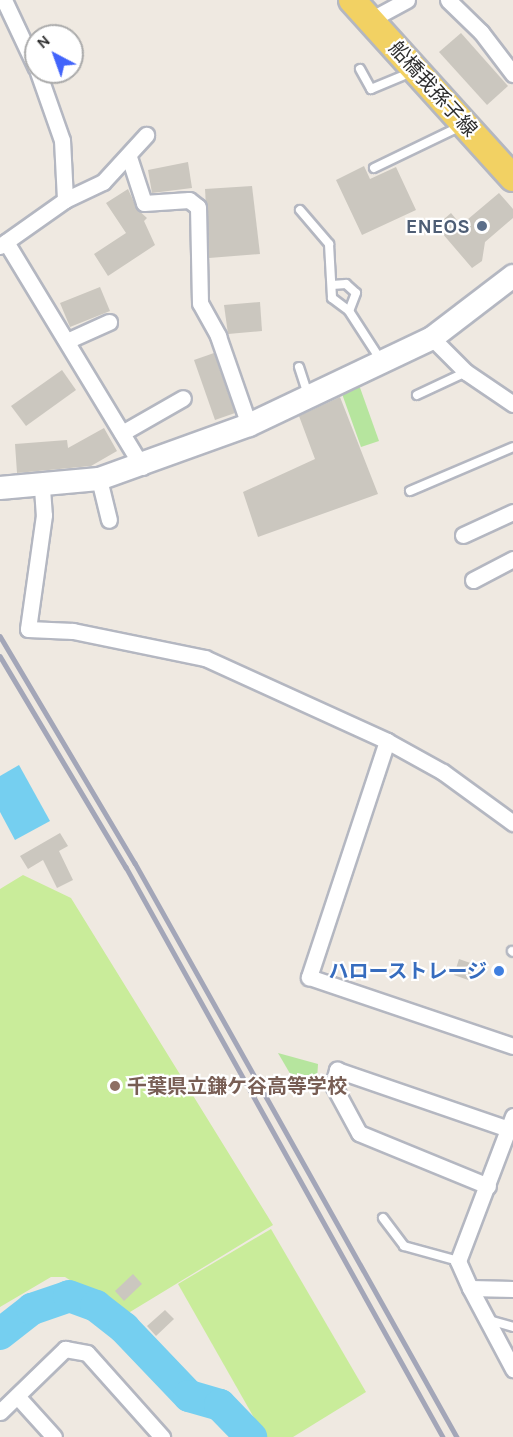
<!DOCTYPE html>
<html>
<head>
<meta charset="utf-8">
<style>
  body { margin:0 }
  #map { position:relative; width:513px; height:1437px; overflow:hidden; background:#efe9e1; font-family:Karla,"Noto Sans JP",sans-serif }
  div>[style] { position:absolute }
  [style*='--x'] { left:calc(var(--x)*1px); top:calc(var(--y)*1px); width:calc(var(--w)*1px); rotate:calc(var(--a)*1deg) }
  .green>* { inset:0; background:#b6e59e }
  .pitch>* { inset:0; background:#c9ec9a }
  .water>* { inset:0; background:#75cff0 }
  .river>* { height:32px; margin:-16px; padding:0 16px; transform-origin:16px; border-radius:16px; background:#75cff0 }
  .building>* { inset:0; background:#cbc7bf }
  .roads { filter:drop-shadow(2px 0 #b4b7c1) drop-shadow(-2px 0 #b4b7c1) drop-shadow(0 2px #b4b7c1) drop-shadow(0 -2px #b4b7c1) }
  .lane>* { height:8px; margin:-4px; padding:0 4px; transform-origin:4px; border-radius:4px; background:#fff }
  .street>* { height:15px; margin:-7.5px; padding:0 7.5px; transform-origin:7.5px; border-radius:7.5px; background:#fff }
  .secondary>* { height:22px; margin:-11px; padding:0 11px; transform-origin:11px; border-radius:11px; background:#fff }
  .primary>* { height:26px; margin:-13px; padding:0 13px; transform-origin:13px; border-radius:13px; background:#f2d163 }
  .rail>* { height:4.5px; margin:-2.25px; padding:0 2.25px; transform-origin:2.25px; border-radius:2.25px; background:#a3a6b8 }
  .dots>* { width:16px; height:16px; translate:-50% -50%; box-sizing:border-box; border:3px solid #fff; border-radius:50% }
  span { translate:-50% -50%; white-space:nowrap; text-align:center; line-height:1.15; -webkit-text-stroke:4.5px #fff; paint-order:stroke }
  .street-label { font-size:20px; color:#2e2e2e }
  .service-label { font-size:20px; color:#4e5e75; font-weight:700 }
  .right { translate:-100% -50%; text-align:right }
  .shop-label { font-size:20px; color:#366cbe; font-weight:700 }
  .education-label { font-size:20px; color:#785e54; font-weight:700 }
  .left { translate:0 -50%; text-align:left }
  .north { position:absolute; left:24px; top:24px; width:60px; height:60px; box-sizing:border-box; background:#fff; border:2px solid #ababab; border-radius:50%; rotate:319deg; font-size:16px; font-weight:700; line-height:24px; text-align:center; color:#2e2e2e }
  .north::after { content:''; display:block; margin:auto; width:21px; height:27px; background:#4264fb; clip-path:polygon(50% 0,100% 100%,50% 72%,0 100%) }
</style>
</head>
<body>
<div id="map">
  <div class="green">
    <i style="clip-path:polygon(358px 382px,379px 441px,361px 447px,341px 391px)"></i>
    <i style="clip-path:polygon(278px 1053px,318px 1064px,317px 1079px,299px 1089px)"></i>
  </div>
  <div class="pitch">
    <i style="clip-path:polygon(23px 875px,71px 898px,273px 1225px,130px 1312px,116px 1309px,65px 1277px,51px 1277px,0 1307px,0 889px)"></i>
    <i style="clip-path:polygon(271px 1229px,366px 1392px,293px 1437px,265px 1437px,178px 1284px)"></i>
  </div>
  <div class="water">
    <i style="clip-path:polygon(19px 765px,50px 821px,15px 840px,0 812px,0 776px)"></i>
  </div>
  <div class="river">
    <i style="--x:0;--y:1334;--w:41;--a:-38"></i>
    <i style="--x:32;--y:1309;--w:39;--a:-19"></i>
    <i style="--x:69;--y:1296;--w:29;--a:20"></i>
    <i style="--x:96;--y:1306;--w:36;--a:38"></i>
    <i style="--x:124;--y:1328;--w:94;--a:46.3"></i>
    <i style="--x:189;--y:1396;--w:32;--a:16"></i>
    <i style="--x:220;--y:1405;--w:45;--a:45.9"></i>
  </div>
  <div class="building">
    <i style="clip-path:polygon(461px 33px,508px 86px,487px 105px,439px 52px)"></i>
    <i style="clip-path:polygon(188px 162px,192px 188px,152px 193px,148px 170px)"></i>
    <i style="clip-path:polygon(364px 166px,370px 179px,396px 167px,416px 210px,362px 235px,336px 180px)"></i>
    <i style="clip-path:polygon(252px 186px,260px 254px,209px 258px,205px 189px)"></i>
    <i style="clip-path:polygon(128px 189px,137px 209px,147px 218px,144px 221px,155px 245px,108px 276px,94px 254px,126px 233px,106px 203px)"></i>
    <i style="clip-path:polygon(499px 193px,513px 209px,513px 218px,485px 242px,482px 261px,472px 268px,436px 226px,451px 213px,461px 225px)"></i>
    <i style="clip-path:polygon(100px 287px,110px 311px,70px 327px,60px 303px)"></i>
    <i style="clip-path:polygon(260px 302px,262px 331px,228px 334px,224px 305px)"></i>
    <i style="clip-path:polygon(214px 353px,235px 413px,215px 420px,194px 360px)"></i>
    <i style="clip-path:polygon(62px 370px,76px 390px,26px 426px,11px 406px)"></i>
    <i style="clip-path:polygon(340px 397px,378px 494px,258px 537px,243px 492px,315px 459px,299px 416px)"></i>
    <i style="clip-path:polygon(104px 428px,117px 451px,91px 466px,17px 473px,15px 444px,67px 440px,68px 448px)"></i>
    <i style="clip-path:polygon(60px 833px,68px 846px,59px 851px,73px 880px,57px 888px,43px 860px,28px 869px,20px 856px)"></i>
    <i style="clip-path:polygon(459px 959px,476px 965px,471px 981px,454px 975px)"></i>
    <i style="clip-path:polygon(133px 1274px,142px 1284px,124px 1301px,115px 1291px)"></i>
    <i style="clip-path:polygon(165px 1310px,174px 1319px,156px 1336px,147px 1326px)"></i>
  </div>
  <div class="roads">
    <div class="lane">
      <i style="--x:360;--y:69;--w:23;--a:61"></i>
      <i style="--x:371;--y:89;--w:44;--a:-22.5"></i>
      <i style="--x:374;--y:168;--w:97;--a:-25.8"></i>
      <i style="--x:300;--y:210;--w:45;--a:49.5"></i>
      <i style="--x:329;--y:244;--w:54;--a:86.8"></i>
      <i style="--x:332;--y:298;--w:21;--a:37"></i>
      <i style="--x:349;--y:311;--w:57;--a:57.1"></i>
      <i style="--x:332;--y:285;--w:14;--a:-4"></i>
      <i style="--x:346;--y:284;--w:13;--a:42"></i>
      <i style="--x:356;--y:293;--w:19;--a:111"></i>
      <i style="--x:299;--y:367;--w:29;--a:72"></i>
      <i style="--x:417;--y:395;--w:54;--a:-25.1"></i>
      <i style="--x:410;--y:491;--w:112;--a:-23.1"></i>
      <i style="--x:512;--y:951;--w:1;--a:45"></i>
      <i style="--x:383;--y:1218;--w:35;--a:53"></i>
      <i style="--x:404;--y:1246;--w:56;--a:15.5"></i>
      <i style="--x:489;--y:1320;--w:25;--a:16"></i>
    </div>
    <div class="street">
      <i style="--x:4;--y:0;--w:75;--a:64.8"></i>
      <i style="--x:448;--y:0;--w:46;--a:44.1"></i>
      <i style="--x:481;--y:32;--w:53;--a:52.7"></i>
      <i style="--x:370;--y:20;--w:42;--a:-28.4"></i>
      <i style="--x:38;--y:72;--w:72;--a:70.6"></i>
      <i style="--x:62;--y:140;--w:60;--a:87.1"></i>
      <i style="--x:129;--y:157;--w:48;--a:71.9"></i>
      <i style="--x:144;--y:203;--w:45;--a:-3.8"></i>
      <i style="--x:189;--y:200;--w:11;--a:38"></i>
      <i style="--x:198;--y:207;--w:96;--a:88.8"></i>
      <i style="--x:200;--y:303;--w:38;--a:61"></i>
      <i style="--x:218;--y:336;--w:94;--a:70.8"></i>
      <i style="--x:6;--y:242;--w:263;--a:58.8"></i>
      <i style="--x:0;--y:246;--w:80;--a:-35.3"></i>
      <i style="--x:65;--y:200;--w:42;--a:-25.3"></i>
      <i style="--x:103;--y:182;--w:64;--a:-47.5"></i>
      <i style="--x:432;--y:338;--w:48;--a:45"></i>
      <i style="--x:466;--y:372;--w:57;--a:34.2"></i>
      <i style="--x:69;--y:340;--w:44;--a:-24.2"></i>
      <i style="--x:122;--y:433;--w:70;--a:-29.8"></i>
      <i style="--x:99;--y:479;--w:42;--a:76.3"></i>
      <i style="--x:42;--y:488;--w:27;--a:86"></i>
      <i style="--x:44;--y:515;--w:115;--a:98"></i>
      <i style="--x:28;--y:629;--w:45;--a:2.5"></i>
      <i style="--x:73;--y:631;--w:135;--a:11.6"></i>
      <i style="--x:205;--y:658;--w:200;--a:24.5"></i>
      <i style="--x:387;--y:741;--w:64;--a:29"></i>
      <i style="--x:443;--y:772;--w:87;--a:36.1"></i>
      <i style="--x:463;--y:535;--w:55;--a:-24.7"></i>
      <i style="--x:473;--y:580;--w:45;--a:-27.7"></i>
      <i style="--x:387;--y:741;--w:249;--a:108.3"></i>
      <i style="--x:309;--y:977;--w:215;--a:18.7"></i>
      <i style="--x:488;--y:1186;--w:139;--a:-157.7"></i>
      <i style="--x:359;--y:1133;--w:55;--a:-118.4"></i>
      <i style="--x:333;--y:1085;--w:16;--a:-75"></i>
      <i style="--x:337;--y:1070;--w:181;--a:19"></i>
      <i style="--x:470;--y:1288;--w:30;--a:-114"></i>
      <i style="--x:458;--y:1261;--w:155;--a:-69.2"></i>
      <i style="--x:513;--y:1289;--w:43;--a:-178.7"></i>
      <i style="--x:470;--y:1288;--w:92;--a:62"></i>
      <i style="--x:17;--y:1396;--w:55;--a:47.9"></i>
      <i style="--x:0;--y:1412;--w:91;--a:-44.1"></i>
      <i style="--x:65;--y:1349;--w:22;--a:10"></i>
      <i style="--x:87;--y:1353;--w:113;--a:48.2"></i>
    </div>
    <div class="secondary">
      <i style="--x:0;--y:488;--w:99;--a:-5.2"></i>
      <i style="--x:99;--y:479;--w:159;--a:-19.8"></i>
      <i style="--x:249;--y:425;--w:203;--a:-25.4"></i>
      <i style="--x:432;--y:338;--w:102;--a:-37.4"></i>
    </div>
    <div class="primary">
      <i style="--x:352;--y:0;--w:240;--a:47.9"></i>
    </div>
  </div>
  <div class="rail">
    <i style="--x:0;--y:636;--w:264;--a:59.3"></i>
    <i style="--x:135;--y:863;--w:658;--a:60.71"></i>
    <i style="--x:0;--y:656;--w:246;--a:59.2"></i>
    <i style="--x:126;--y:867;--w:652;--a:60.92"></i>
  </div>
  <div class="dots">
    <i style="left:482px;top:226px;background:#5c6f8a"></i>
    <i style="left:499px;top:971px;background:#3f7fe0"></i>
    <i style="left:115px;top:1086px;background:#8d6e63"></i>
  </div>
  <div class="street-label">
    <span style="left:433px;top:89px;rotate:48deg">船橋我孫子線</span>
  </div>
  <div class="service-label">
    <span class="right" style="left:470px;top:226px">ENEOS</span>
  </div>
  <div class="shop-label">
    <span class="right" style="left:487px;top:971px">ハローストレージ</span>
  </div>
  <div class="education-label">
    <span class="left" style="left:127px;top:1086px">千葉県立鎌ケ谷高等学校</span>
  </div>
  <div class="north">N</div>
</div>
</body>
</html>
